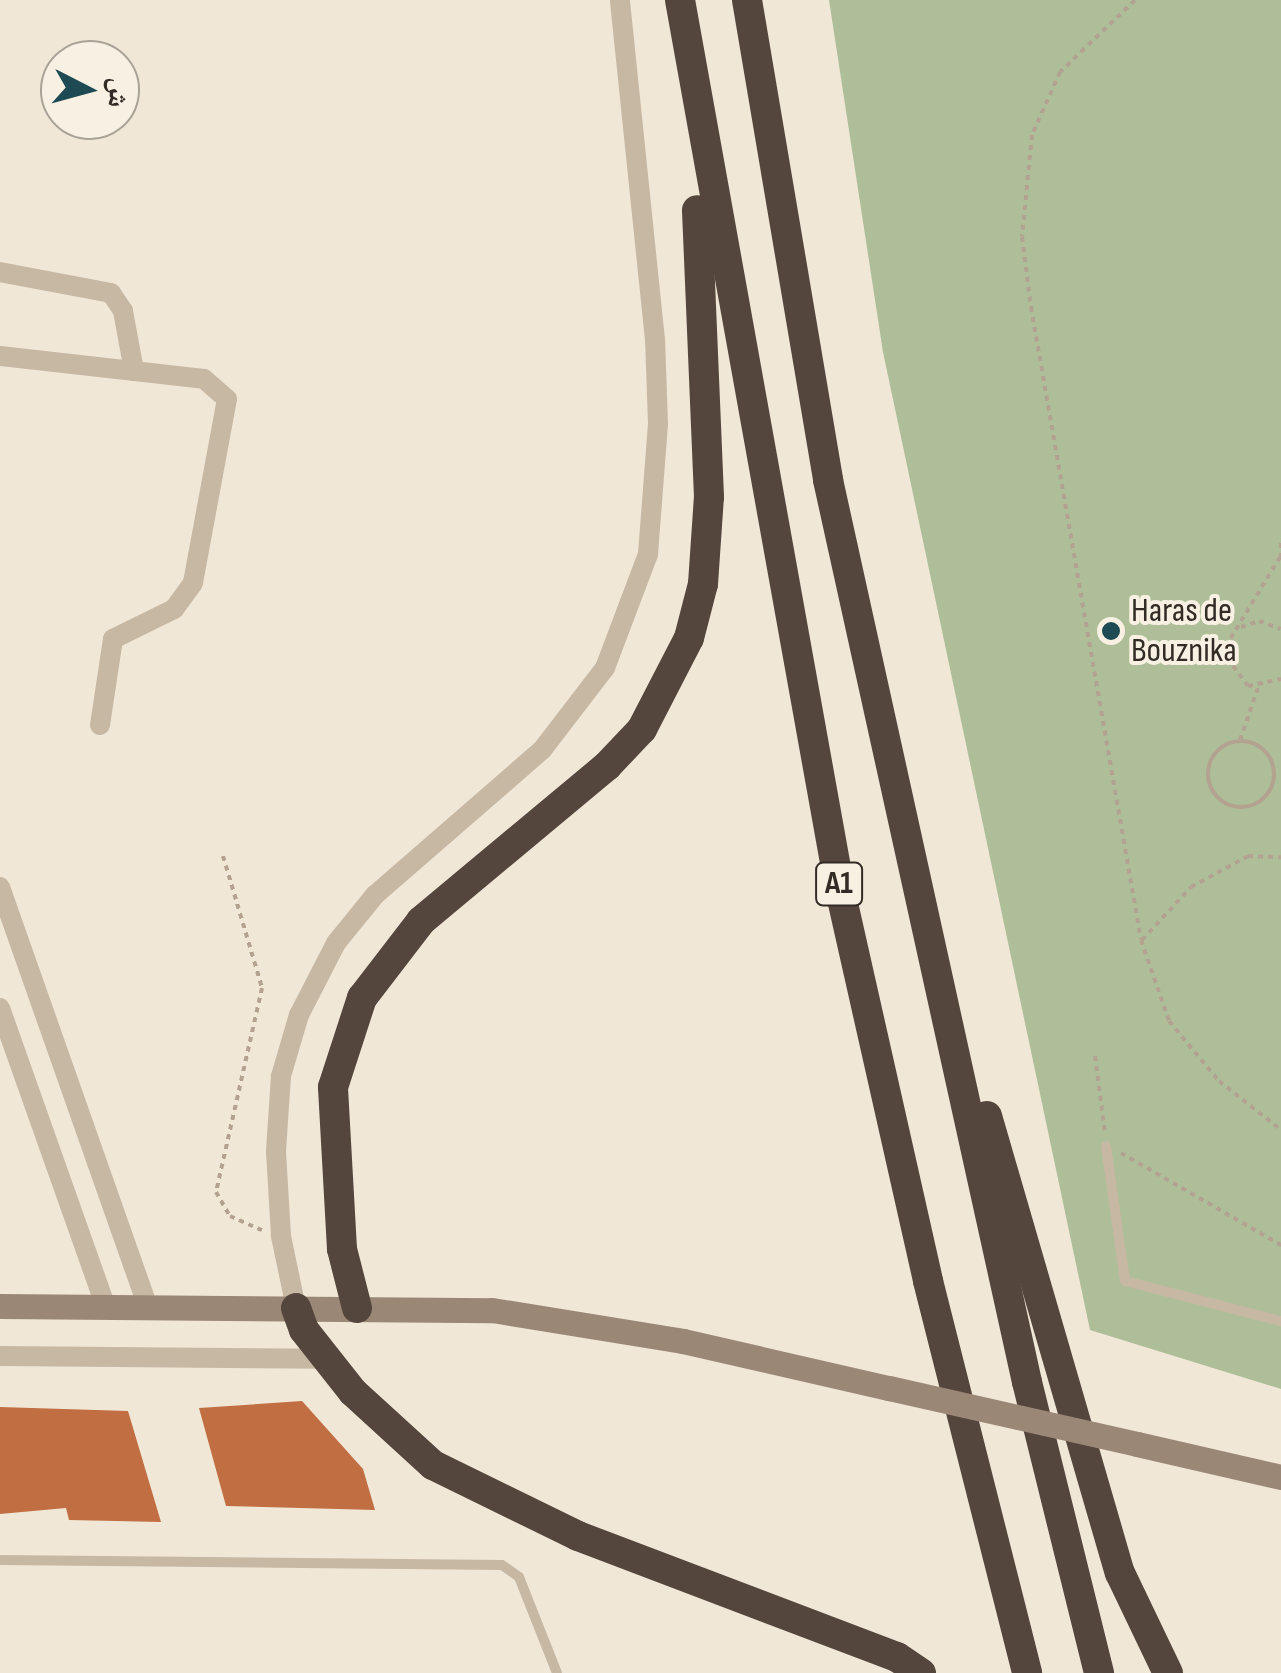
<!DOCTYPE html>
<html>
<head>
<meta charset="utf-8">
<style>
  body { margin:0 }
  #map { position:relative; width:1281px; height:1673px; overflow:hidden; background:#f0e7d7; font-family:"Sofia Sans Condensed","Noto Naskh Arabic",sans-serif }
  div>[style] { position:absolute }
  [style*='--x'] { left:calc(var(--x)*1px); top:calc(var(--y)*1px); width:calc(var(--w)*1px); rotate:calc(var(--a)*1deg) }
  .green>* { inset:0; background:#aebe98 }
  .building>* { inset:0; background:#c26e43 }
  .path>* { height:4px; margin-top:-2px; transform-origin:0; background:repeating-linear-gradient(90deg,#b3a28f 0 5px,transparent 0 10px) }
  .path>.ring { margin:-2px; padding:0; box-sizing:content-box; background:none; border:4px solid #b3a28f; border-radius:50% }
  .lane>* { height:10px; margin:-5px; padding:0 5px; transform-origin:5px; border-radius:5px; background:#c7b8a4 }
  .street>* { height:20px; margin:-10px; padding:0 10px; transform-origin:10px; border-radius:10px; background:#c7b8a4 }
  .secondary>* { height:25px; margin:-12.5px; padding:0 12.5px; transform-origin:12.5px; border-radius:12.5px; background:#9b8776 }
  .highway>* { height:30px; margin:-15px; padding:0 15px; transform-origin:15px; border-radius:15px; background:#54463d }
  .secondary-bridge>* { height:25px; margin:-12.5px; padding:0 12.5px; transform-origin:12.5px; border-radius:12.5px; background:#9b8776 }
  .dots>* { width:28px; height:28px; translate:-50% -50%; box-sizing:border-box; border:5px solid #f8f1e3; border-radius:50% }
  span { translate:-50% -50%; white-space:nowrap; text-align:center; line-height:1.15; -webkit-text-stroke:8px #f8f1e3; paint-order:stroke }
  .shield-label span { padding:2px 8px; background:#f8f1e3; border:2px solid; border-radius:8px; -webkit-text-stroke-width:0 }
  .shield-label { font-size:32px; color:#332b26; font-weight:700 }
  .poi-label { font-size:35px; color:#332b26 }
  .left { translate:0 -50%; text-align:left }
  .north { position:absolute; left:40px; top:40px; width:100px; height:100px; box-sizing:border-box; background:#f8f1e3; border:2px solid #a9a297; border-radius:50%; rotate:96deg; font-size:28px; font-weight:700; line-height:40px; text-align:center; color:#332b26 }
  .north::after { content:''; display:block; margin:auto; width:35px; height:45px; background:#1d4a53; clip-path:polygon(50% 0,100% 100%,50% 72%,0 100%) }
</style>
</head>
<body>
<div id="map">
  <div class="green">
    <i style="clip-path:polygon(829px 0,1281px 0,1281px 1389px,1090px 1330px,883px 352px)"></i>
  </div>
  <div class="building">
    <i style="clip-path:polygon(302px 1401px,363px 1469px,375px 1510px,226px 1506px,199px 1408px)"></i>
    <i style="clip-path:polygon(0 1407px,128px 1411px,161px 1522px,69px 1520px,66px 1508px,0 1514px)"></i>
  </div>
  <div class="path">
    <i style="--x:1135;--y:0;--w:104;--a:136.2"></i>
    <i style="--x:1060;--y:72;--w:69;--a:114"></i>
    <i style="--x:1032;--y:135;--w:102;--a:95.6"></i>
    <i style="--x:1022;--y:237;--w:71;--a:82.7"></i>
    <i style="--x:1031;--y:307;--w:642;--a:80.14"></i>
    <i style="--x:1141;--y:940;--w:86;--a:70.9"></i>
    <i style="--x:1169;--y:1021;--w:78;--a:50.2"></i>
    <i style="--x:1219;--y:1081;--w:79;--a:38.3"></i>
    <i style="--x:1281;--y:543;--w:20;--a:90"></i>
    <i style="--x:1280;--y:557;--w:98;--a:121.3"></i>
    <i style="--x:1229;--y:641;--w:17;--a:97"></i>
    <i style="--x:1227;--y:658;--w:35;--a:53"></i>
    <i style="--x:1248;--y:686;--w:34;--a:-12"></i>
    <i style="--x:1241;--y:627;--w:19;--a:-18"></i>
    <i style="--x:1259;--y:621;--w:23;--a:20"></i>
    <i style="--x:1240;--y:740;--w:55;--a:-70.9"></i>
    <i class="ring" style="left:1208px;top:741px;width:62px;height:62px"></i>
    <i style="--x:223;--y:856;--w:138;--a:73.5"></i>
    <i style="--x:262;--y:988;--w:209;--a:102.7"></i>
    <i style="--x:216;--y:1192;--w:28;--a:60"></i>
    <i style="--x:230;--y:1216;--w:35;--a:24"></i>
    <i style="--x:1142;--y:940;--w:72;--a:-47.2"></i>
    <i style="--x:1191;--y:887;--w:65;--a:-28.5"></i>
    <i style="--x:1248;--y:856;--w:33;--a:2"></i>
    <i style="--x:1095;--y:1056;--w:78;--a:82.6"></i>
    <i style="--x:1121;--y:1153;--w:185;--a:29.9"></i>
  </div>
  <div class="lane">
    <i style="--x:1106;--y:1146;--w:136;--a:82"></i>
    <i style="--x:1125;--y:1281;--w:161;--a:14.4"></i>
    <i style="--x:0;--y:1560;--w:502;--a:0.57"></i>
    <i style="--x:502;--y:1565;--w:21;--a:35"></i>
    <i style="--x:519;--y:1577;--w:103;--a:68.4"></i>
  </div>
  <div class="street">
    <i style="--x:0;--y:272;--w:113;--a:10.7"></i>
    <i style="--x:111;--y:293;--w:22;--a:56"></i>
    <i style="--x:123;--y:311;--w:61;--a:79.6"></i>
    <i style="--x:0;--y:356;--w:205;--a:6.4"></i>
    <i style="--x:204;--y:379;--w:30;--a:41"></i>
    <i style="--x:227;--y:399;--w:187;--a:100.5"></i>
    <i style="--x:193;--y:583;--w:32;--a:126"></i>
    <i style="--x:174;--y:609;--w:68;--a:153.8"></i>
    <i style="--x:113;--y:639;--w:87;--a:98.6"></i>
    <i style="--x:0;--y:887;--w:445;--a:70.6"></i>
    <i style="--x:0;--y:1008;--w:317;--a:70.5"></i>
    <i style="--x:296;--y:1308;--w:74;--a:-101.8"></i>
    <i style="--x:281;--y:1236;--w:85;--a:-93.4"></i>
    <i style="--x:276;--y:1151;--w:75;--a:-86.2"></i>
    <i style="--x:281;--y:1076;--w:64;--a:-73.6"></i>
    <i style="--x:299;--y:1015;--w:81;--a:-62.8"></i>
    <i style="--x:336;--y:943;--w:62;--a:-50.9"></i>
    <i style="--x:375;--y:895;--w:221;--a:-41"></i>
    <i style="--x:542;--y:750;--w:103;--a:-52.5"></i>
    <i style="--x:605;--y:668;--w:122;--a:-69.3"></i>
    <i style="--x:648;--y:554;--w:130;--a:-85.6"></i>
    <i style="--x:658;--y:424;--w:84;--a:-92"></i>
    <i style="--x:655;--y:340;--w:342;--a:-95.9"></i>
    <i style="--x:0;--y:1356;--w:327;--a:0.5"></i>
  </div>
  <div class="secondary">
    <i style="--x:0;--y:1306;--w:492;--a:0.5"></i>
    <i style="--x:492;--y:1310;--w:193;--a:9.2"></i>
    <i style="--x:683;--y:1341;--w:211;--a:12.9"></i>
    <i style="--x:1137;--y:1444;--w:148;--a:12.9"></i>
  </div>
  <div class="highway">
    <i style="--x:680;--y:0;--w:904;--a:79.81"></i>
    <i style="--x:840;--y:890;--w:401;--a:77.3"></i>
    <i style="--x:928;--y:1281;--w:404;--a:75.8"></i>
    <i style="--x:747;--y:0;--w:487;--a:80.4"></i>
    <i style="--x:828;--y:480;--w:924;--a:77.56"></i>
    <i style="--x:1027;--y:1382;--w:300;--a:76.1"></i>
    <i style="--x:987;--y:1116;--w:476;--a:73.8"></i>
    <i style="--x:1120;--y:1573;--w:111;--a:64.4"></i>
    <i style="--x:296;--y:1308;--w:23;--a:70"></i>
    <i style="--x:304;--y:1330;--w:79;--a:51.7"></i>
    <i style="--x:353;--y:1392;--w:108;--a:42.4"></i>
    <i style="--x:433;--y:1465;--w:161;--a:26.1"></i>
    <i style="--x:578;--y:1536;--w:341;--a:20.8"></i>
    <i style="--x:897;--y:1657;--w:29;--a:34"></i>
    <i style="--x:357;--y:1308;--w:61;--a:-104.3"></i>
    <i style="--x:342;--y:1249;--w:162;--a:-93.2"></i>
    <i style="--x:333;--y:1087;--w:94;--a:-72"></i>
    <i style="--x:362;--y:998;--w:97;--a:-52.5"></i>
    <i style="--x:421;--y:921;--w:242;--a:-39.8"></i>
    <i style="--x:607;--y:766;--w:51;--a:-46.6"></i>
    <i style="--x:642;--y:729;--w:102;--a:-62.7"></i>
    <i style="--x:689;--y:638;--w:56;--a:-75.5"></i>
    <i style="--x:703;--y:584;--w:87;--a:-86.1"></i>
    <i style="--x:709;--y:497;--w:287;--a:-92.4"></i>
  </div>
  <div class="secondary-bridge">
    <i style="--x:889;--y:1388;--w:254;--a:12.7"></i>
  </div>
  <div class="dots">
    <i style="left:1111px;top:631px;background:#1d4a53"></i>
  </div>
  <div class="shield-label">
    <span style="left:839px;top:884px">A1</span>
  </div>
  <div class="poi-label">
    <span class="left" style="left:1131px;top:631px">Haras de<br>Bouznika</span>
  </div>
  <div class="north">ش</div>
</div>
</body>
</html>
